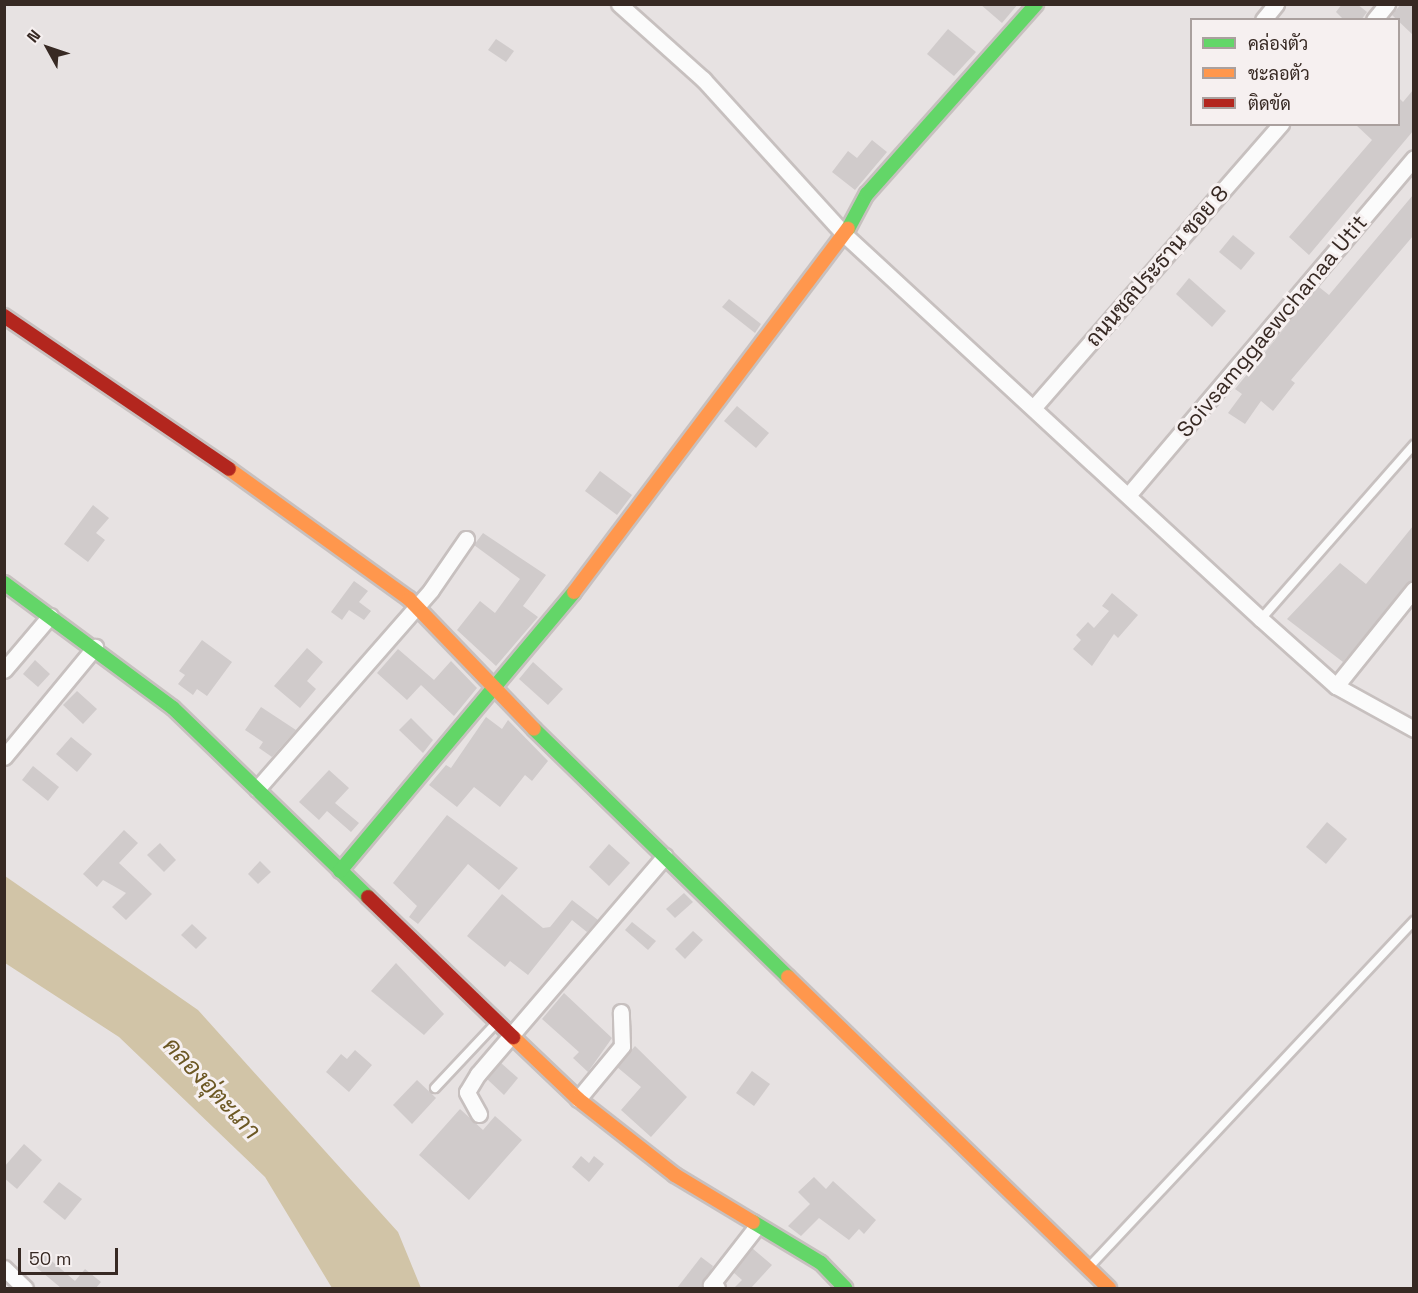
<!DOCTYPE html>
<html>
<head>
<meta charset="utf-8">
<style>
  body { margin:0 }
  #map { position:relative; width:1418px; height:1293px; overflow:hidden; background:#e7e2e2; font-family:"Space Grotesk",Sarabun,sans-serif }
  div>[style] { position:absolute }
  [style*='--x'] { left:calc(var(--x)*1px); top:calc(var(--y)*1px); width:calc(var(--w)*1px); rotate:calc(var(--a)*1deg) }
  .water>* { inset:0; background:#d1c4a7 }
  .building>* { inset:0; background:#d0cbcb }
  .roads { filter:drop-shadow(2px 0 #c7c0bf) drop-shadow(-2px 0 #c7c0bf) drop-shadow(0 2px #c7c0bf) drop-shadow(0 -2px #c7c0bf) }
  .lane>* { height:8px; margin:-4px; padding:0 4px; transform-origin:4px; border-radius:4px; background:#fbfbfb }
  .street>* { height:15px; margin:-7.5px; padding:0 7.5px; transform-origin:7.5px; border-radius:7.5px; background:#fbfbfb }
  .fast>* { height:14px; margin:-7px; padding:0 7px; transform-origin:7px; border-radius:7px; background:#63d668 }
  .slow>* { height:14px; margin:-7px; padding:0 7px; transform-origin:7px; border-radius:7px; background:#ff974d }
  .jam>* { height:14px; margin:-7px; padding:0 7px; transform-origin:7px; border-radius:7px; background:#b3261e }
  span { translate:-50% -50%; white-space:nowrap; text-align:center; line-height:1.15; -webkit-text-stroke:6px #f6f0f0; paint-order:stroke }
  .street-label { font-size:22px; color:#372923 }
  .water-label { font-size:24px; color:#6c5824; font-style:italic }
  .frame { position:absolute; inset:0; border:6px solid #372923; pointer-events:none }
  .legend { position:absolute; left:1190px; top:18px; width:210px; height:108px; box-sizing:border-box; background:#f6f0f0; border:2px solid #aaa09e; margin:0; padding:8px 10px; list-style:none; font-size:18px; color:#372923 }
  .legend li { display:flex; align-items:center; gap:12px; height:30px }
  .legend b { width:30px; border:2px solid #aaa09e }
  .north { position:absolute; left:18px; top:18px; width:60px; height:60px; -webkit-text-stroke:4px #f6f0f0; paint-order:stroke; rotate:310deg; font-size:16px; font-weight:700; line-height:24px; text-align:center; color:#372923 }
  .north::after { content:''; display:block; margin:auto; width:21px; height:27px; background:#372923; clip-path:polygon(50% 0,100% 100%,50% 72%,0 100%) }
  .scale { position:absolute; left:18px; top:1248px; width:100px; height:27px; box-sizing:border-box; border:3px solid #372923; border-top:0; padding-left:8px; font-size:18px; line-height:21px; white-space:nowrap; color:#372923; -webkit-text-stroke:4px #f6f0f0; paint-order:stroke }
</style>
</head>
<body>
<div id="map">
  <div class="water">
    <i style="clip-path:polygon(5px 876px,198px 1010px,398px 1232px,421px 1288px,332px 1288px,265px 1177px,119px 1037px,5px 963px)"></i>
  </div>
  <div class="building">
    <i style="clip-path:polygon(980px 4px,1018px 4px,1002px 23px)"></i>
    <i style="clip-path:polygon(1342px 4px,1357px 4px,1367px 12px,1361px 20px,1344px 20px,1336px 12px)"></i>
    <i style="clip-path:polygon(1401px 4px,1413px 4px,1413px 35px,1392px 15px)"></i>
    <i style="clip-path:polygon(948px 29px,976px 52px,954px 76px,927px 54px)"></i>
    <i style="clip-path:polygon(496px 39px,514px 51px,506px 62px,488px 50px)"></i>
    <i style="clip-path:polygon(1413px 90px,1413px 131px,1309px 255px,1289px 237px,1372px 140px,1355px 124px,1398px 124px,1398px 97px,1403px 102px)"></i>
    <i style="clip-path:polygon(872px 140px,887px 152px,855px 190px,832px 172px,848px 151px,857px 158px)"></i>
    <i style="clip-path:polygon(1413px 195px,1413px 236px,1291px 380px,1295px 383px,1273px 411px,1261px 401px,1245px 424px,1228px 413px,1242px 394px,1235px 389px,1304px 304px,1319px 287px,1329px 295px)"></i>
    <i style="clip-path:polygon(1233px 235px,1255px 253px,1241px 270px,1219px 252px)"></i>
    <i style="clip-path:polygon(1189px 278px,1226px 311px,1212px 327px,1176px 294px)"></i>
    <i style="clip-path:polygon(729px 299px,761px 324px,755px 333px,722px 307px)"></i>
    <i style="clip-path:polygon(737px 406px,769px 433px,756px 448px,724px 421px)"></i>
    <i style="clip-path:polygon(600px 471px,632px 495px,617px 515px,585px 491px)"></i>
    <i style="clip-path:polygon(93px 505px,109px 518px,96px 533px,105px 540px,88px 562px,64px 544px)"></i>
    <i style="clip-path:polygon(1413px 526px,1413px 580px,1343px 662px,1287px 619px,1340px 563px,1366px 584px)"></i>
    <i style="clip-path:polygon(483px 533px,546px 575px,523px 606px,538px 617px,496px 666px,457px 630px,480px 601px,495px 613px,520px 579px,474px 545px)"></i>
    <i style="clip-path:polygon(354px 581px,368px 591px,359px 602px,371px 611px,364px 620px,349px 610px,342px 620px,331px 612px)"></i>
    <i style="clip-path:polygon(1112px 593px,1138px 615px,1118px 638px,1114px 634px,1092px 666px,1073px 649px,1081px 640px,1076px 635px,1088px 622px,1094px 628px,1109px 611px,1102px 606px)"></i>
    <i style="clip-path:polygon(202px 640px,232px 662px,207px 696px,197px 689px,193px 695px,178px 684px,185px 675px,179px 671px)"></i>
    <i style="clip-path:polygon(307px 648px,323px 662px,307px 681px,316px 689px,300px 708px,274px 686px)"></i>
    <i style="clip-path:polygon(398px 649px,434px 680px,451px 661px,477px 688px,454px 716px,421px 685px,407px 700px,377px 673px)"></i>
    <i style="clip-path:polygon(35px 660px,50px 674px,38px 687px,23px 674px)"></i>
    <i style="clip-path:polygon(533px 662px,563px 689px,548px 705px,519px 679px)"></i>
    <i style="clip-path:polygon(77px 691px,97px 709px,83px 724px,63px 705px)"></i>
    <i style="clip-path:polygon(261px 707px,296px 730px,272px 757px,259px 748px,263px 742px,245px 730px)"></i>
    <i style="clip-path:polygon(486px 717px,502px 729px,508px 720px,548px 761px,532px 781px,525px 775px,500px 807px,474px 787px,457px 807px,429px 785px,446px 765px,451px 768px)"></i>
    <i style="clip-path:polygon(411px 718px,433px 740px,423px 753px,399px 730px)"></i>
    <i style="clip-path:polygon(71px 737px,92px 754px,77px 772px,56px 754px)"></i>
    <i style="clip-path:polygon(33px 766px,59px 787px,48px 801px,22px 780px)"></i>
    <i style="clip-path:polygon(329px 770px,349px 788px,335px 803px,359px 823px,351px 832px,327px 811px,319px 820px,299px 802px)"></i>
    <i style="clip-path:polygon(447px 815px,518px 868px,499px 890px,468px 864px,418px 924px,409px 917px,417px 906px,393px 883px)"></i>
    <i style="clip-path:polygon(1327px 822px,1347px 839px,1326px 864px,1306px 847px)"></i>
    <i style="clip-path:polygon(124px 830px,138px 843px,119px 863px,152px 894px,126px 920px,112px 907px,126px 893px,103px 880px,97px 887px,83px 874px)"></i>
    <i style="clip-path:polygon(160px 843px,176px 860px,164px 872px,147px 855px)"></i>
    <i style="clip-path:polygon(609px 844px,630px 863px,609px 886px,589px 867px)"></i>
    <i style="clip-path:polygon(260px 861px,271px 872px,258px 884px,248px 874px)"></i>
    <i style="clip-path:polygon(684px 893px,693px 902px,675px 918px,666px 909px)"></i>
    <i style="clip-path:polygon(502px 894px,543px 928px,550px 927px,572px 900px,598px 920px,587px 932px,572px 920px,528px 975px,510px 961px,505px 967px,467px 936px)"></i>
    <i style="clip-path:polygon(632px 922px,656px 941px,648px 950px,625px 930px)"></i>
    <i style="clip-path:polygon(192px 924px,207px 938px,196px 949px,181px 935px)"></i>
    <i style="clip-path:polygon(693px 931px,703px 940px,685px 959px,675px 949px)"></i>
    <i style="clip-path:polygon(396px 963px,444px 1014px,424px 1035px,371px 991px)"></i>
    <i style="clip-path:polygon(564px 993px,612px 1038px,588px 1072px,573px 1058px,579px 1052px,542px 1019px)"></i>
    <i style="clip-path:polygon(635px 1046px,687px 1097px,651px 1137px,621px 1110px,641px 1087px,617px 1067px)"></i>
    <i style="clip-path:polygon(355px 1050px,372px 1065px,349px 1092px,326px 1072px,341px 1054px,347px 1059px)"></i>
    <i style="clip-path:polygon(501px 1063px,518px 1078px,504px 1095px,487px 1079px)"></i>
    <i style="clip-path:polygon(752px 1071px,770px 1084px,754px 1106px,736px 1093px)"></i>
    <i style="clip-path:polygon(417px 1080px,436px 1098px,412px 1124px,393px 1105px)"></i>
    <i style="clip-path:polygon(460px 1109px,483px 1130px,495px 1116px,522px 1140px,469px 1200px,419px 1155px)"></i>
    <i style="clip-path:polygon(24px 1144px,42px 1160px,17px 1189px,4px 1178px,4px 1167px)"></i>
    <i style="clip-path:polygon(581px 1156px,589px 1163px,594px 1156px,604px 1164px,589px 1182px,572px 1167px)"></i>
    <i style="clip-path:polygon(814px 1177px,826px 1189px,833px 1181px,876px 1220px,864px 1234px,859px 1229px,849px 1240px,819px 1218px,801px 1236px,788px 1226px,810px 1204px,798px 1192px)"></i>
    <i style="clip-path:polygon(59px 1182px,82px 1199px,65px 1220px,43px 1202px)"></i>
    <i style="clip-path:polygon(752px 1248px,772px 1265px,751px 1288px,734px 1288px,742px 1280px,733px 1272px)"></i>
    <i style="clip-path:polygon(40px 1251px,75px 1281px,85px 1269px,101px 1282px,96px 1288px,61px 1288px,30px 1262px)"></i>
    <i style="clip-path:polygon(701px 1257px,713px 1266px,702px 1288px,677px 1288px)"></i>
  </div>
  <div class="roads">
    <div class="lane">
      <i style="--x:1261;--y:619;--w:232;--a:-48.7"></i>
      <i style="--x:435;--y:1088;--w:91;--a:-46.8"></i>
      <i style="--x:1089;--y:1267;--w:475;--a:-46.8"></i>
    </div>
    <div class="street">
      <i style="--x:619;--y:4;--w:113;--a:41.8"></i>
      <i style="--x:703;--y:79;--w:211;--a:47.7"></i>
      <i style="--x:845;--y:235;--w:566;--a:42.71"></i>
      <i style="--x:1261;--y:619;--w:101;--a:41.8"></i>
      <i style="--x:1336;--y:686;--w:89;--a:28.9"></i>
      <i style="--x:1263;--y:20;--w:21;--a:-51"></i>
      <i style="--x:1374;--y:20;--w:21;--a:-51"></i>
      <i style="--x:1034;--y:407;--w:376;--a:-48.9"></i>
      <i style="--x:1130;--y:493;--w:439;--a:-49.7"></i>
      <i style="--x:4;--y:670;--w:71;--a:-49.6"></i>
      <i style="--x:1336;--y:686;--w:124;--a:-51.2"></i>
      <i style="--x:4;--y:757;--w:143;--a:-50.4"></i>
      <i style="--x:257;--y:789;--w:264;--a:-48.8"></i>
      <i style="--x:431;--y:590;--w:62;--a:-55.5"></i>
      <i style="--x:578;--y:1099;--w:69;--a:-50.3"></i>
      <i style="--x:622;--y:1046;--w:34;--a:-92"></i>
      <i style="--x:479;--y:1114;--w:25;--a:-119"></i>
      <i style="--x:467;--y:1092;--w:21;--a:-59"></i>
      <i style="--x:478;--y:1074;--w:287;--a:-49.4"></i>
      <i style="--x:4;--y:1268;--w:29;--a:44"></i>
      <i style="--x:717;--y:1288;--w:7;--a:-153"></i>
      <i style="--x:711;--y:1285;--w:75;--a:-52.1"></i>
    </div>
    <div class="fast">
      <i style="--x:848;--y:229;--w:40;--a:-62"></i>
      <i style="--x:867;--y:194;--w:254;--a:-48.3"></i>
      <i style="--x:4;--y:583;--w:210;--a:36.5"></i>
      <i style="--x:173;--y:708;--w:272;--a:44.1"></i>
      <i style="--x:534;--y:729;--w:355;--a:44.3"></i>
      <i style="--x:340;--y:871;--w:364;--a:-50"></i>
      <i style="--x:753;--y:1222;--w:79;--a:31.1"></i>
      <i style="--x:821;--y:1263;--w:35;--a:46"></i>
    </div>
    <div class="slow">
      <i style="--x:229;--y:469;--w:222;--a:35.8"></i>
      <i style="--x:409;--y:599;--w:180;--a:46.1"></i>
      <i style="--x:574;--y:592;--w:455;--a:-53"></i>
      <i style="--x:788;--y:977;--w:447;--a:44.1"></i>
      <i style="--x:513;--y:1037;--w:90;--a:43.6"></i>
      <i style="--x:578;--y:1099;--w:123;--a:38.1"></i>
      <i style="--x:675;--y:1175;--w:91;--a:31.1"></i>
    </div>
    <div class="jam">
      <i style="--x:4;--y:316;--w:272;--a:34.2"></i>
      <i style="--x:368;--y:897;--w:202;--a:44"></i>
    </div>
  </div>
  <div class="street-label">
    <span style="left:1157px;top:266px;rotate:-49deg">ถนนชลประธาน ซอย 8</span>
    <span style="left:1272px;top:326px;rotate:-50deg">Soivsamggaewchanaa Utit</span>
  </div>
  <div class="water-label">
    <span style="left:212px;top:1088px;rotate:47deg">คลองอุ่ตะเภา</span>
  </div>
  <div class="frame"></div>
  <ul class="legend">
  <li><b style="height:8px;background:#63d668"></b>คล่องตัว</li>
  <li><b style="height:8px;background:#ff974d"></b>ชะลอตัว</li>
  <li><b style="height:8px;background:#b3261e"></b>ติดขัด</li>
  </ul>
  <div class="north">N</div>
  <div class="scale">50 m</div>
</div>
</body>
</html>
